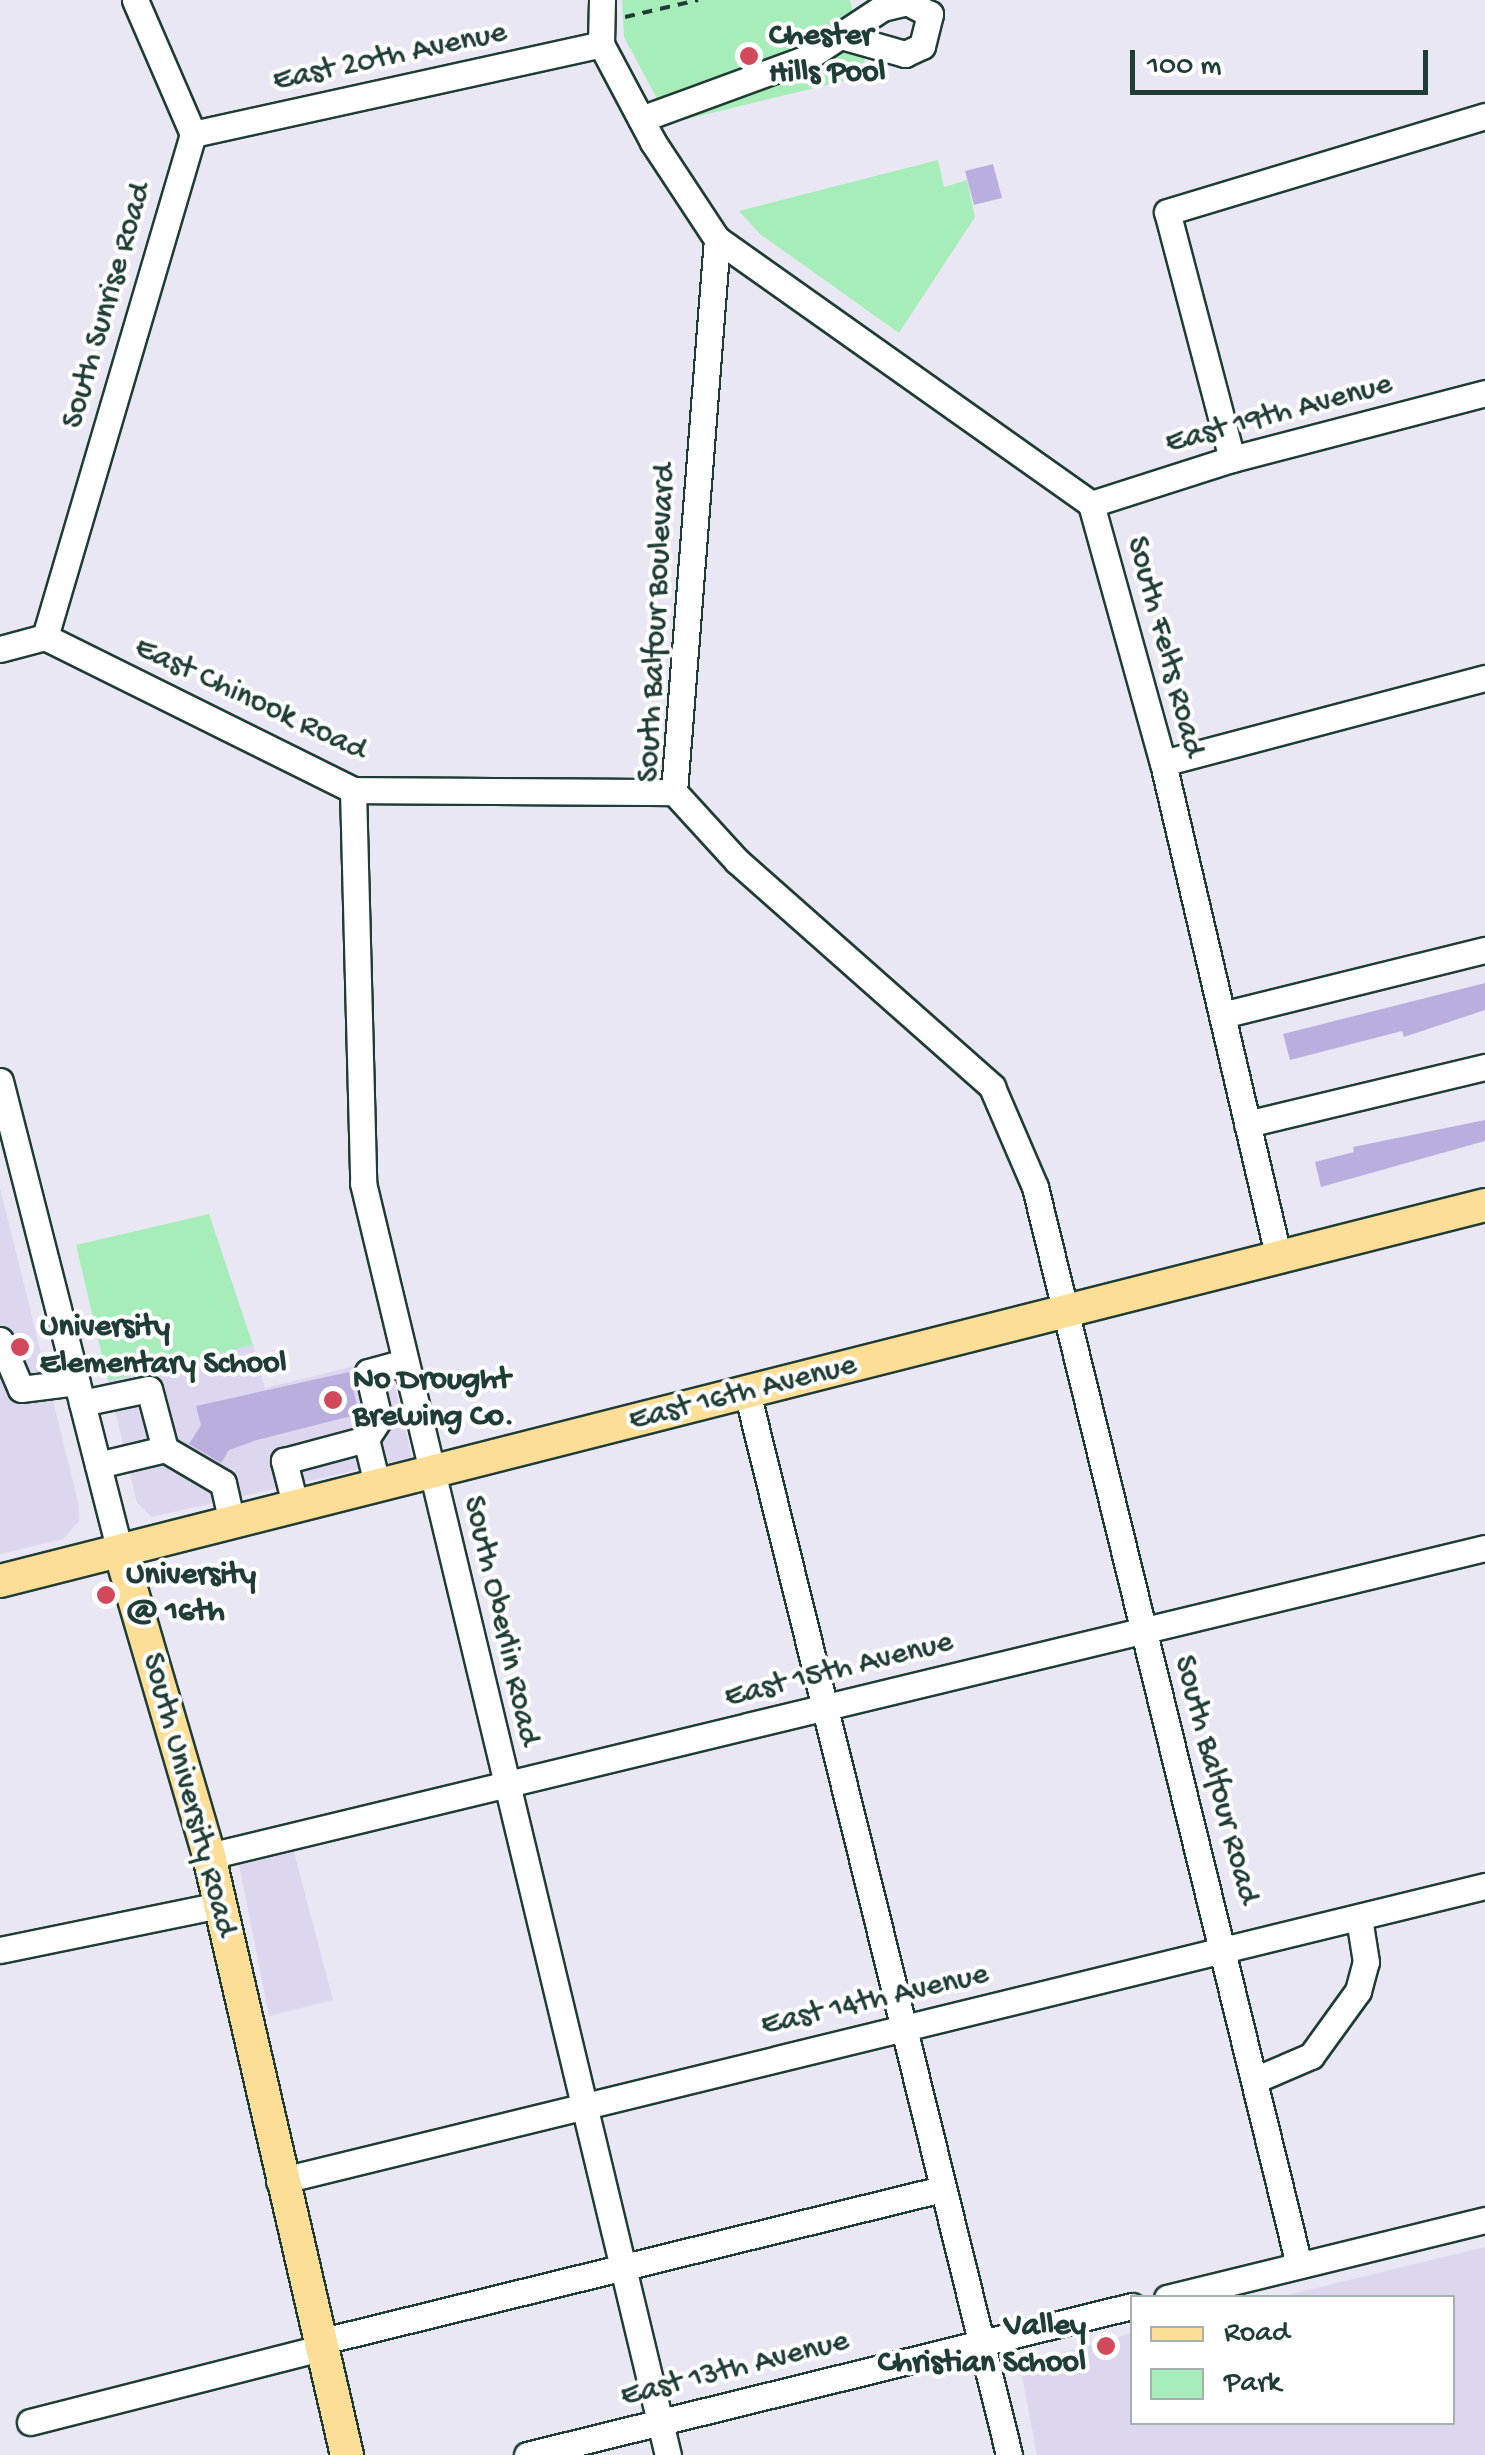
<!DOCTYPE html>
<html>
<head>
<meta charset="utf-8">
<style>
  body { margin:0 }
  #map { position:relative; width:1485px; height:2455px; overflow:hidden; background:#eae7f5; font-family:"Gochi Hand",sans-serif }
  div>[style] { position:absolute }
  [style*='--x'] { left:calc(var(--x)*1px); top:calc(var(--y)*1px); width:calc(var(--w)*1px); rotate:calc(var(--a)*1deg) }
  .built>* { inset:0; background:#dcd6ee }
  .green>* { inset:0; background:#a7edb9 }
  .building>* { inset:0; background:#baaedf }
  .path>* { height:4px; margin-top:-2px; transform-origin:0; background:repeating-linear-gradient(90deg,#1f3d34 0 10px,transparent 0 18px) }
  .roads { filter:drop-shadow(2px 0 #1f3d34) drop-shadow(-2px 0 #1f3d34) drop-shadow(0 2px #1f3d34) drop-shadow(0 -2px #1f3d34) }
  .minor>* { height:25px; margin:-12.5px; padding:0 12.5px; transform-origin:12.5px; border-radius:12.5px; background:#fff }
  .major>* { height:32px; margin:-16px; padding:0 16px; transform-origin:16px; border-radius:16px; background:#fcde96 }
  .dots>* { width:28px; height:28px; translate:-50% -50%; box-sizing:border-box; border:5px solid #fff; border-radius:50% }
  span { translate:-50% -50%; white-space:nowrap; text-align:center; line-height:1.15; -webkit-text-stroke:8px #fff; paint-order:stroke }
  .poi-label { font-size:32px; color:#1f3d34; font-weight:700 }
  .left { translate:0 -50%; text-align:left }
  .right { translate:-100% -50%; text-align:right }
  .street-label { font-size:32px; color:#1f3d34 }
  .legend { position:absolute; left:1130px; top:2295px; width:325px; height:130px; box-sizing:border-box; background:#fff; border:2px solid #a5b1ae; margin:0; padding:12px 18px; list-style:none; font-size:30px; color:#1f3d34 }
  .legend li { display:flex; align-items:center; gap:20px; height:50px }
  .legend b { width:50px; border:2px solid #a5b1ae }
  .scale { position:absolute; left:1130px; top:50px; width:298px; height:45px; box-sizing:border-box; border:5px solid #1f3d34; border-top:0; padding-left:12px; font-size:30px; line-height:35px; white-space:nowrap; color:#1f3d34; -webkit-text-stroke:8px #fff; paint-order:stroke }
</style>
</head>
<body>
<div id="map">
  <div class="built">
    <i style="clip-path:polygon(0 1188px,79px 1506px,79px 1521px,63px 1539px,0 1554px)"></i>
    <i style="clip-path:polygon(253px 1345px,265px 1388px,388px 1358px,412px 1457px,152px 1517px,137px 1503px,108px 1381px)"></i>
    <i style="clip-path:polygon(294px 1852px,333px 2000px,269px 2016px,239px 1865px)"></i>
    <i style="clip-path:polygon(1485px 2247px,1485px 2455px,1037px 2455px,1020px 2365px,1132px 2333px,1132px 2422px,1452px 2422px,1452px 2298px,1279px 2297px)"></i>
  </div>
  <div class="green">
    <i style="clip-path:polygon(622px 0,850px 0,868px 75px,670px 123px,624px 37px)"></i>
    <i style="clip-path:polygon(938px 160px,944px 187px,967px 180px,975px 217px,899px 333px,760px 234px,739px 211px)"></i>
    <i style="clip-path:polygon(209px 1214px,253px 1345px,108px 1381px,76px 1245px)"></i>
  </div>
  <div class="building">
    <i style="clip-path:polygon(993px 164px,1002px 198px,974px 205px,965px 171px)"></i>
    <i style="clip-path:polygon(1485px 983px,1485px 1010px,1404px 1037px,1402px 1031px,1290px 1060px,1283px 1034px)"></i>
    <i style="clip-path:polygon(1485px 1120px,1485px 1141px,1321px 1187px,1315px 1162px,1354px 1152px,1353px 1147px)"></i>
    <i style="clip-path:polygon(349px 1372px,359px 1414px,257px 1440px,229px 1450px,221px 1463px,189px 1444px,201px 1425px,196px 1406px)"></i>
  </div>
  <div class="path">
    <i style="--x:625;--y:17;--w:75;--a:-13.1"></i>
  </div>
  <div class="roads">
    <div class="minor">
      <i style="--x:602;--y:0;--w:44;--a:91.3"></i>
      <i style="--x:601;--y:44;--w:111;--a:62"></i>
      <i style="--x:653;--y:142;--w:116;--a:56.6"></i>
      <i style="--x:717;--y:239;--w:555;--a:94.45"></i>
      <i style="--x:674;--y:792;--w:93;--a:47.6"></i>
      <i style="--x:737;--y:861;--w:341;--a:41.5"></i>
      <i style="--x:992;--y:1087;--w:109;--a:66.7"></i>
      <i style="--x:1035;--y:1187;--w:1110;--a:76.24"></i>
      <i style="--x:641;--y:119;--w:175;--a:-20.1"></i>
      <i style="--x:805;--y:59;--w:92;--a:-33.5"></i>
      <i style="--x:882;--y:8;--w:26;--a:-13"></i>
      <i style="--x:907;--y:2;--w:26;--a:28"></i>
      <i style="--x:930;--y:14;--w:33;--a:104"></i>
      <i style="--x:922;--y:46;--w:19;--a:155"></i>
      <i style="--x:905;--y:54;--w:62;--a:-164.2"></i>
      <i style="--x:193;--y:134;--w:418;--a:-12.4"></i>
      <i style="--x:717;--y:239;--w:458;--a:35.3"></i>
      <i style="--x:1091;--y:504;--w:269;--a:74.5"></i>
      <i style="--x:1163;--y:763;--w:505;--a:76.84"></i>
      <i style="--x:1232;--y:459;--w:255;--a:-104.7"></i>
      <i style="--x:1167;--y:212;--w:332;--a:-16.8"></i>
      <i style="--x:1091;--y:504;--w:148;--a:-17.7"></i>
      <i style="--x:1232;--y:459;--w:261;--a:-14.6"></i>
      <i style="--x:45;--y:637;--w:524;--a:-73.6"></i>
      <i style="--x:193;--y:134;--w:146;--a:-113.4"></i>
      <i style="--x:45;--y:637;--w:344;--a:26.4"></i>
      <i style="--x:353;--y:790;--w:321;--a:0.4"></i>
      <i style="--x:0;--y:649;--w:47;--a:-14.9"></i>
      <i style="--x:1163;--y:763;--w:333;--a:-14.8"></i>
      <i style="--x:353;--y:790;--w:393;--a:88.5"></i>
      <i style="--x:363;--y:1183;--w:1308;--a:76.52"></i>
      <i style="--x:1222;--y:1015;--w:271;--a:-13.9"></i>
      <i style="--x:0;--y:1081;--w:485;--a:75.7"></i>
      <i style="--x:1247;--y:1124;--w:245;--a:-13.5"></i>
      <i style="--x:0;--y:1340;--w:53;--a:66.8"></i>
      <i style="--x:21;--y:1389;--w:56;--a:-7.1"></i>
      <i style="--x:747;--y:1392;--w:1095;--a:76.15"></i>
      <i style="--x:82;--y:1403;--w:68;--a:-11.8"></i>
      <i style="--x:149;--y:1389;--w:62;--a:75.1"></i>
      <i style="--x:165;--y:1449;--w:67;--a:30.4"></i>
      <i style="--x:223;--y:1483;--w:41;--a:77.3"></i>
      <i style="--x:366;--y:1439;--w:50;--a:76.2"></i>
      <i style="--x:98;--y:1465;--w:69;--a:-13.4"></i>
      <i style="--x:296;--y:1508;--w:49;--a:-104.3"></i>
      <i style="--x:284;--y:1461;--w:85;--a:-15"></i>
      <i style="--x:366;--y:1439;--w:24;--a:-57"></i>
      <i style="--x:379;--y:1419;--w:48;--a:-103.2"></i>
      <i style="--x:368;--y:1372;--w:38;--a:-15"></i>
      <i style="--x:209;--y:1856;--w:1313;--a:-13.57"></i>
      <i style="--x:0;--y:1950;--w:224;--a:-11.6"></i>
      <i style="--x:1257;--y:2079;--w:59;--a:-23.1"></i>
      <i style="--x:1311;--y:2056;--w:80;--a:-54.1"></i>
      <i style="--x:1358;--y:1991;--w:30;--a:-75"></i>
      <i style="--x:1366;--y:1962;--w:45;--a:-99"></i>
      <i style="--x:279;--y:2181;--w:1242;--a:-13.75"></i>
      <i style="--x:1167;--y:2298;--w:327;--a:-13.8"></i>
      <i style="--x:319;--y:2342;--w:642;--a:-13.8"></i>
      <i style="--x:30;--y:2422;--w:300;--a:-14.3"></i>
      <i style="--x:527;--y:2455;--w:623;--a:-13.84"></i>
    </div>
    <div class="major">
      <i style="--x:120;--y:1551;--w:318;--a:73.7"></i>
      <i style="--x:209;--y:1856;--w:615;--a:77.03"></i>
      <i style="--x:0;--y:1581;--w:1532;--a:-14.21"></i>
    </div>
  </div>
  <div class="dots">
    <i style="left:749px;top:56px;background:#d1495b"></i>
    <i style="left:20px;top:1347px;background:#d1495b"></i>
    <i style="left:333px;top:1400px;background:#d1495b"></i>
    <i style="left:106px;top:1595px;background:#d1495b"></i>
    <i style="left:1106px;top:2346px;background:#d1495b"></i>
  </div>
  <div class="poi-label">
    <span class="left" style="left:769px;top:56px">Chester<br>Hills Pool</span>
    <span class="left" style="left:40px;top:1347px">University<br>Elementary School</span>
    <span class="left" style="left:353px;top:1400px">No Drought<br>Brewing Co.</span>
    <span class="left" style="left:126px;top:1595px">University<br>@ 16th</span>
    <span class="right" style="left:1086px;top:2346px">Valley<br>Christian School</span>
  </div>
  <div class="street-label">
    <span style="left:390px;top:58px;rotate:-12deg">East 20th Avenue</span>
    <span style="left:108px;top:306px;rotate:-74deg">South Sunrise Road</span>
    <span style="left:1279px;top:415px;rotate:-15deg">East 19th Avenue</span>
    <span style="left:658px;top:623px;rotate:-87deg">South Balfour Boulevard</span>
    <span style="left:1164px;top:647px;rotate:75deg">South Felts Road</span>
    <span style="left:250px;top:700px;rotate:25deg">East Chinook Road</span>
    <span style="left:743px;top:1394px;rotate:-14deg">East 16th Avenue</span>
    <span style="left:500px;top:1621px;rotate:77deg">South Oberlin Road</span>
    <span style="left:839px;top:1671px;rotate:-14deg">East 15th Avenue</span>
    <span style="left:1215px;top:1780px;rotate:75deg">South Balfour Road</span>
    <span style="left:188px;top:1795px;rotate:75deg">South University Road</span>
    <span style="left:875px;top:2001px;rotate:-13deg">East 14th Avenue</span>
    <span style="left:735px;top:2370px;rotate:-14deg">East 13th Avenue</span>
  </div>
  <ul class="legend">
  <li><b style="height:12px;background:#fcde96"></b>Road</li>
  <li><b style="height:28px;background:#a7edb9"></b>Park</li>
  </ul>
  <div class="scale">100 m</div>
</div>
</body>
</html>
